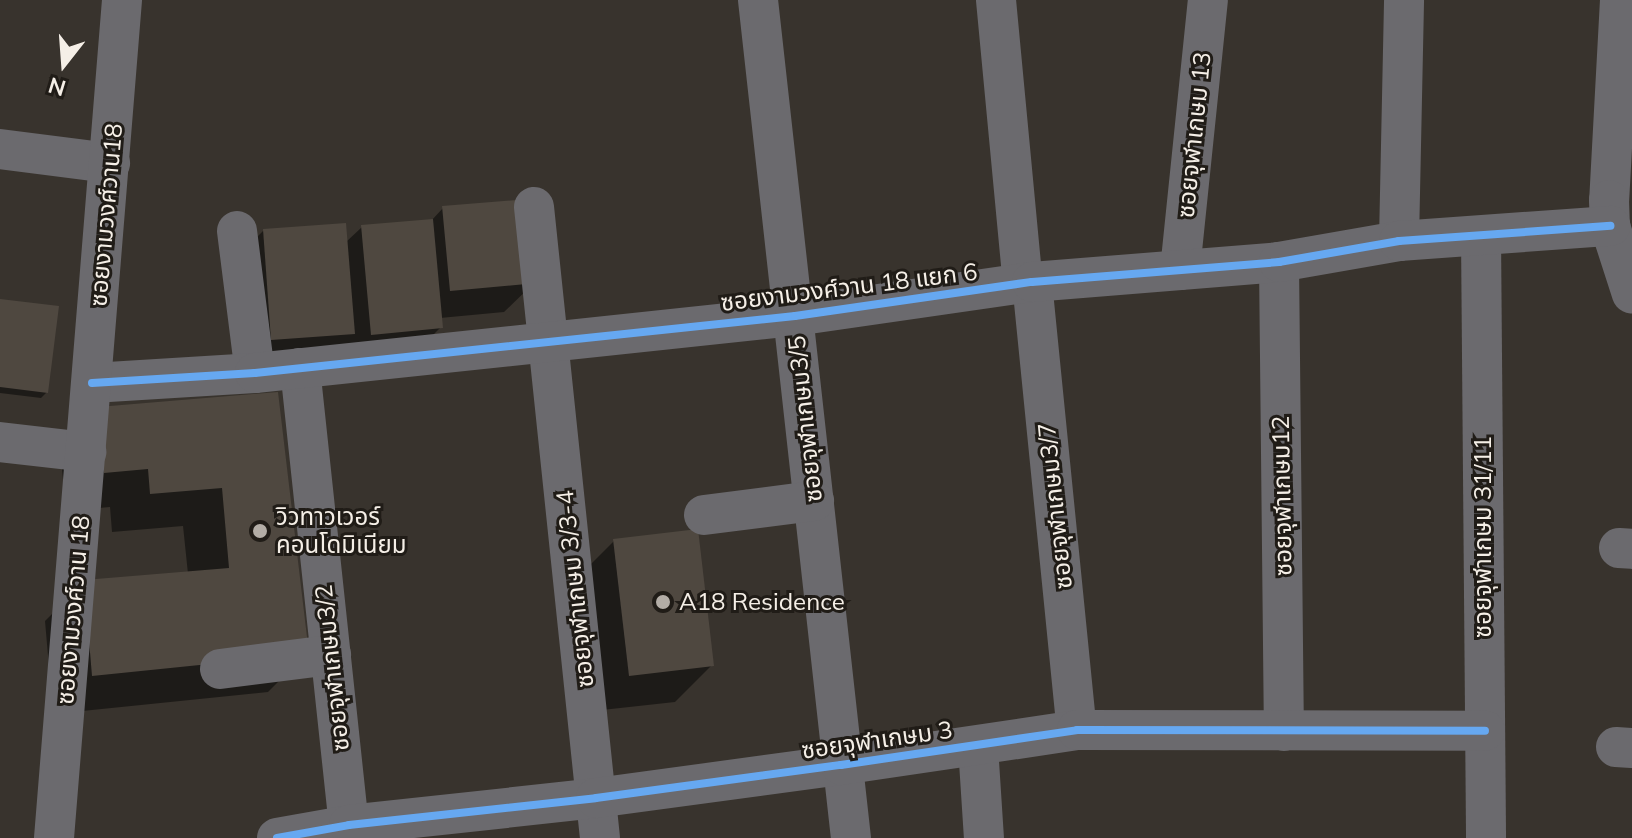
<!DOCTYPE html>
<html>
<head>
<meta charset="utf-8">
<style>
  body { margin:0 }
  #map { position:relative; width:1632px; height:838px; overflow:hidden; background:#38332d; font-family:Mulish,"Noto Sans Thai",sans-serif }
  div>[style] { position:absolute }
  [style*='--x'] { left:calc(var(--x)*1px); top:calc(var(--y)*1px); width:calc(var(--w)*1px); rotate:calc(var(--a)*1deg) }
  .shadow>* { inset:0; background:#0007 }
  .building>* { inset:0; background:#4f4840 }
  .minor>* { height:40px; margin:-20px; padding:0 20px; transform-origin:20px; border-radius:20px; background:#6b6a6e }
  .cycleway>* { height:8px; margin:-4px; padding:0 4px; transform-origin:4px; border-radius:4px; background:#66a8f1 }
  .dots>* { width:22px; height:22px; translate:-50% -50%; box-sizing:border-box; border:4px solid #201c17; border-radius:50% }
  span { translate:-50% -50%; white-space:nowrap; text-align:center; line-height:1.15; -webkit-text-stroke:6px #201c17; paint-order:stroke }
  .street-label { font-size:24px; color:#f5efe7 }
  .poi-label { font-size:24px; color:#f5efe7 }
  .left { translate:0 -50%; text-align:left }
  .north { position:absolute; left:24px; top:24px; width:80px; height:80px; -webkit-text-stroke:6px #201c17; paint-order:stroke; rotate:197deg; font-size:22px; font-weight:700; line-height:32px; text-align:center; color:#f5efe7 }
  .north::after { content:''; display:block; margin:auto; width:28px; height:36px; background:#f5efe7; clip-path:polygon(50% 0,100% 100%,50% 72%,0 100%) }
</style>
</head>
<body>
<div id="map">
  <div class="shadow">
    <i style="clip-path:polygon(443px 208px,535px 282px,504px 312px,440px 318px,441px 327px,405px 363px,236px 375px,227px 267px,263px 231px,346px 242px,362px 227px,431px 221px)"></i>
    <i style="clip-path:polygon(0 301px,47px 392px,41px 398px,0 393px)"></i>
    <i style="clip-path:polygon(276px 394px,307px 653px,268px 692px,53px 714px,45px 621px,84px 582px,188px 574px,183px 526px,112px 532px,110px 507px,66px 511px,60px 448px)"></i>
    <i style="clip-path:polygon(614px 541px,711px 666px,675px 702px,593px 711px,578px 577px)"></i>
  </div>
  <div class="building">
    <i style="clip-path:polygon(529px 199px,537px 283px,450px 291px,442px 206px)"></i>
    <i style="clip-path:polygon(433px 219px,443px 328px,371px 335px,361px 225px)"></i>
    <i style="clip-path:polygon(346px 223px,355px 334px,271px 340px,263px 229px)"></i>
    <i style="clip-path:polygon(0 299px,59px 306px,48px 393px,0 387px)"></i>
    <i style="clip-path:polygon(278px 392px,309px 654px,92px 676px,84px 580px,229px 568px,222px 488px,150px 494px,148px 469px,104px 473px,98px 407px)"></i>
    <i style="clip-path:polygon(698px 529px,714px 666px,629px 676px,613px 539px)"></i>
  </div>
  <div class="minor">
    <i style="--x:758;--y:0;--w:843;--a:83.67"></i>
    <i style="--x:996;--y:0;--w:285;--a:84.6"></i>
    <i style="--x:1620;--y:0;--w:200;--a:93.1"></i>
    <i style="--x:1609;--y:200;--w:26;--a:88"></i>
    <i style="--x:1610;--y:226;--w:71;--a:72.1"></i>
    <i style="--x:0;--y:149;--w:111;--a:7.3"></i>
    <i style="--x:534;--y:207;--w:634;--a:84.03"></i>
    <i style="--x:237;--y:231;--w:143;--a:82.8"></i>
    <i style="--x:1481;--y:236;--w:602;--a:89.52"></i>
    <i style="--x:1399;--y:241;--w:241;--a:-88.8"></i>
    <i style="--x:1279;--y:262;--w:469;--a:89.4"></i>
    <i style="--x:1180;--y:270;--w:271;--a:-84.1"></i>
    <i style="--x:1032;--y:282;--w:450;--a:84.3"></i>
    <i style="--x:300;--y:368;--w:460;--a:83.9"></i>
    <i style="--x:92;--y:383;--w:163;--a:-3.5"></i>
    <i style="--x:255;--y:373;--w:543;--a:-6.03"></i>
    <i style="--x:795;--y:316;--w:239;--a:-8.2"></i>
    <i style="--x:1032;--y:282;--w:248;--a:-4.6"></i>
    <i style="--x:1279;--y:262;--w:122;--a:-9.9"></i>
    <i style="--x:1399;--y:241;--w:212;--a:-4.1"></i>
    <i style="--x:0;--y:442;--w:87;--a:6.6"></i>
    <i style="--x:704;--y:515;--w:111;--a:-7.3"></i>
    <i style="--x:1619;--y:548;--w:13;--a:4"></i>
    <i style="--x:220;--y:669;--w:112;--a:-7.2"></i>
    <i style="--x:978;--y:746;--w:92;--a:86.3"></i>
    <i style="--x:1616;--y:747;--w:16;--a:4"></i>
    <i style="--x:54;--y:838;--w:841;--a:-85.36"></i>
    <i style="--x:277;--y:838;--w:73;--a:-10.2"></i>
    <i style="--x:349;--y:825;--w:248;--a:-6.2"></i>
    <i style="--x:596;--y:798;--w:247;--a:-7.7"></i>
    <i style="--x:841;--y:765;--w:239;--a:-8.4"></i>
    <i style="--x:1077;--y:730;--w:408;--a:0.1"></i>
  </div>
  <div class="cycleway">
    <i style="--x:92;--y:383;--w:163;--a:-3.5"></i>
    <i style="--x:255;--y:373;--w:543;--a:-6.03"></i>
    <i style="--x:795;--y:316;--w:239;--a:-8.2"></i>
    <i style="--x:1032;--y:282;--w:248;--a:-4.6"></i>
    <i style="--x:1279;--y:262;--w:122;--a:-9.9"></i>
    <i style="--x:1399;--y:241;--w:212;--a:-4.1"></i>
    <i style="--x:277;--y:838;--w:73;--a:-10.2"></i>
    <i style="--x:349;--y:825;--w:248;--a:-6.2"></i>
    <i style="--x:596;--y:798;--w:247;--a:-7.7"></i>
    <i style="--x:841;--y:765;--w:239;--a:-8.4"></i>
    <i style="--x:1077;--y:730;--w:408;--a:0.1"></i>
  </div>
  <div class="dots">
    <i style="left:260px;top:531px;background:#b3ada6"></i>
    <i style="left:663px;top:602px;background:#b3ada6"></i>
  </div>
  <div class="street-label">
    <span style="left:1194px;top:135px;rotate:-84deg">ซอยจุฬาเกษม 13</span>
    <span style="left:106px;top:215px;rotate:-85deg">ซอยงามวงศ์วาน18</span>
    <span style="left:849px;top:287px;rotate:-7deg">ซอยงามวงศ์วาน 18 แยก 6</span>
    <span style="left:805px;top:419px;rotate:-96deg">ซอยจุฬาเกษม3/5</span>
    <span style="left:1282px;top:496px;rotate:-91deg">ซอยจุฬาเกษม12</span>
    <span style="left:1055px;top:506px;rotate:-96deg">ซอยจุฬาเกษม3/7</span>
    <span style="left:1483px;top:537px;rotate:-90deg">ซอยจุฬาเกษม 31/11</span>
    <span style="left:575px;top:589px;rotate:-96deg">ซอยจุฬาเกษม 3/3-4</span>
    <span style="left:73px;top:610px;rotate:-85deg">ซอยงามวงศ์วาน 18</span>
    <span style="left:332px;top:668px;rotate:-96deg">ซอยจุฬาเกษม3/2</span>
    <span style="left:877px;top:740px;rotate:-8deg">ซอยจุฬาเกษม 3</span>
  </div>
  <div class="poi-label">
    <span class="left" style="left:276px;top:531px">วิวทาวเวอร์<br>คอนโดมิเนียม</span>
    <span class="left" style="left:679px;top:602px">A18 Residence</span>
  </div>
  <div class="north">N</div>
</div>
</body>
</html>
